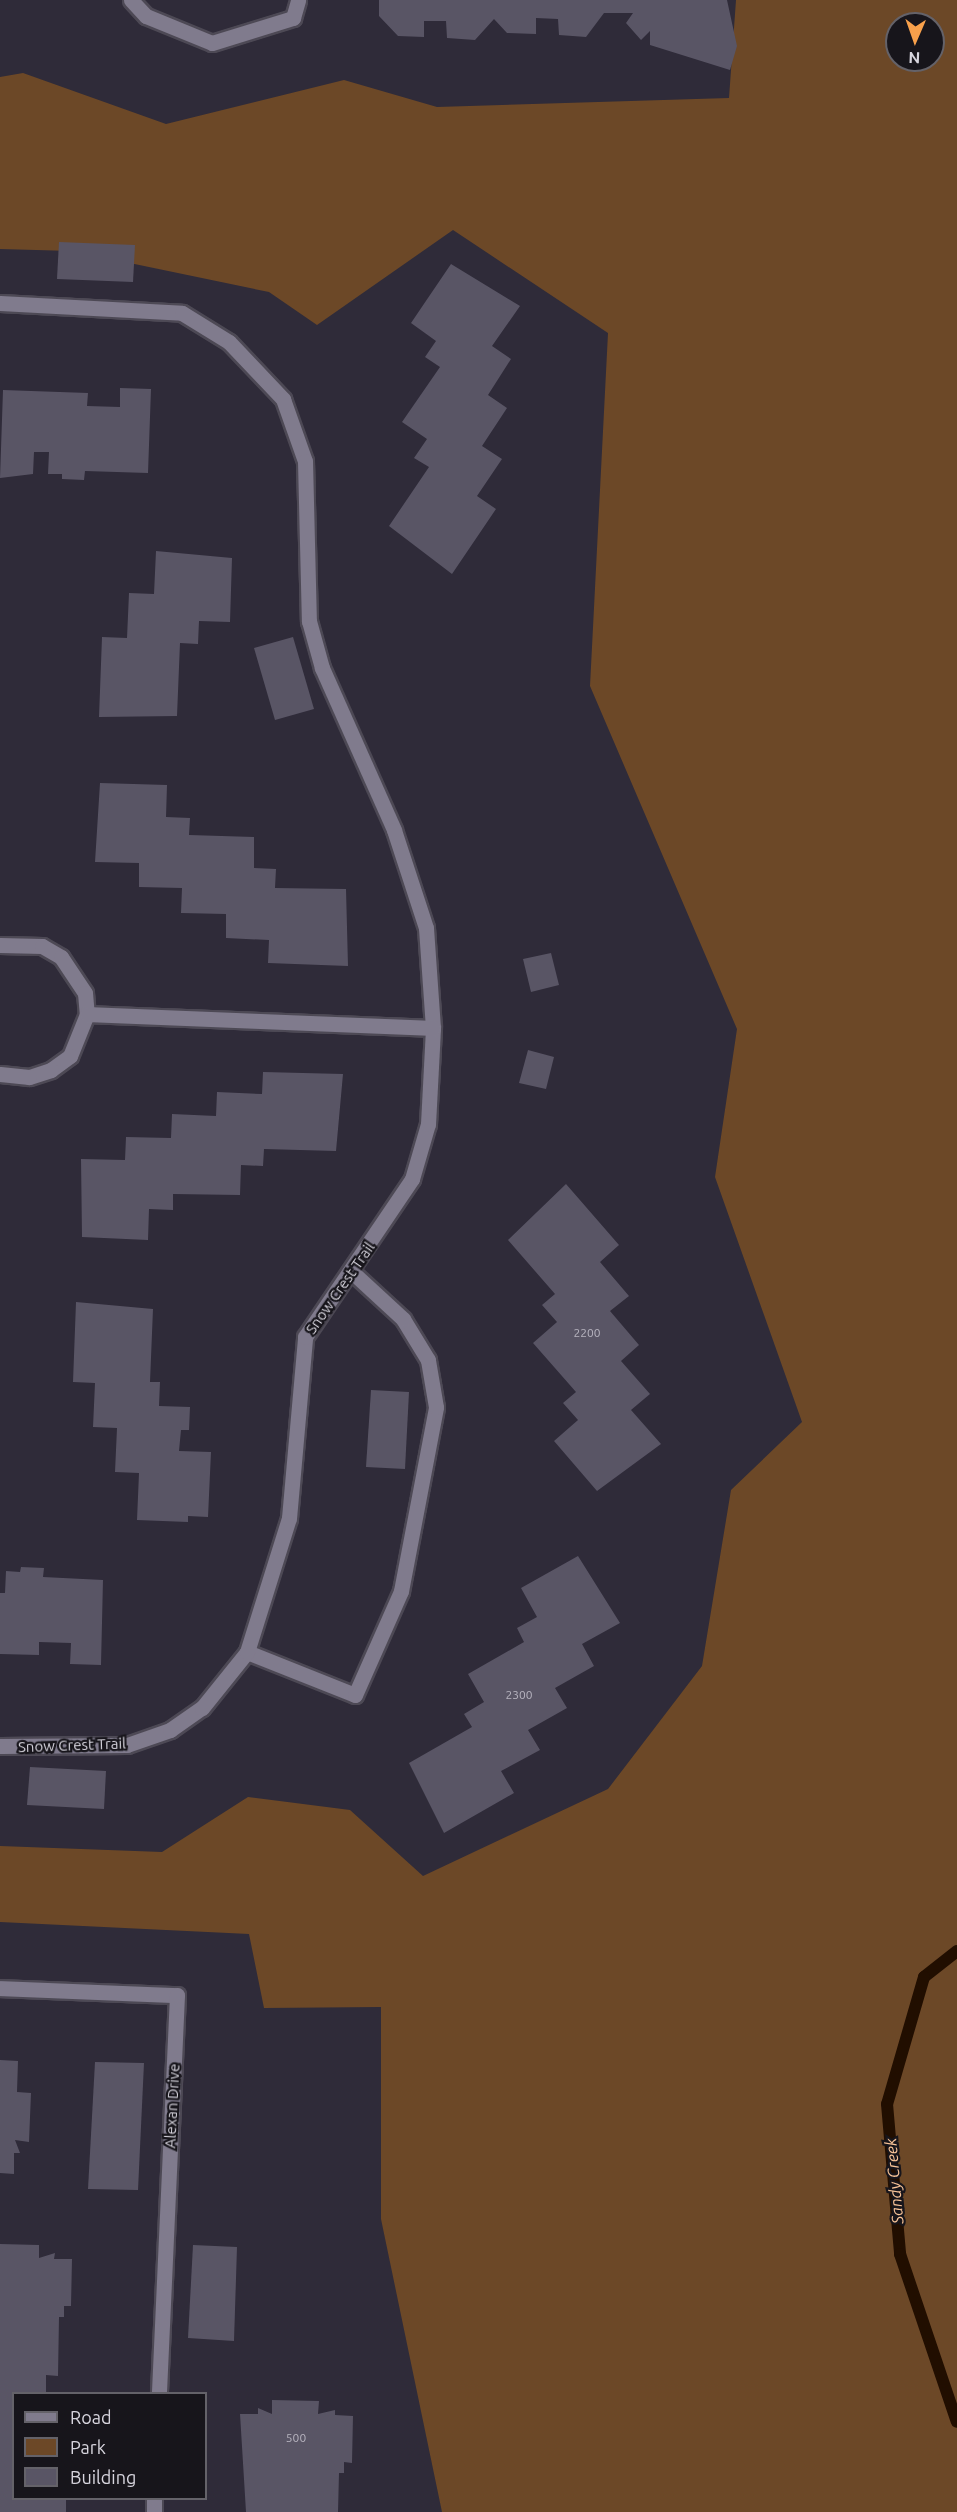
<!DOCTYPE html>
<html>
<head>
<meta charset="utf-8">
<style>
  body { margin:0 }
  #map { position:relative; width:957px; height:2512px; overflow:hidden; background:#2f2b39; font-family:Ubuntu,sans-serif }
  div>[style] { position:absolute }
  [style*='--x'] { left:calc(var(--x)*1px); top:calc(var(--y)*1px); width:calc(var(--w)*1px); rotate:calc(var(--a)*1deg) }
  .green>* { inset:0; background:#6c4827 }
  .stream>* { height:12px; margin:-6px; padding:0 6px; transform-origin:6px; border-radius:6px; background:#210e00 }
  .building>* { inset:0; background:#595565 }
  .roads { filter:drop-shadow(2px 0 #4d4955) drop-shadow(-2px 0 #4d4955) drop-shadow(0 2px #4d4955) drop-shadow(0 -2px #4d4955) }
  .lane>* { height:15px; margin:-7.5px; padding:0 7.5px; transform-origin:7.5px; border-radius:7.5px; background:#807b8d }
  .street>* { height:15px; margin:-7.5px; padding:0 7.5px; transform-origin:7.5px; border-radius:7.5px; background:#807b8d }
  span { translate:-50% -50%; white-space:nowrap; text-align:center; line-height:1.15; -webkit-text-stroke:4.5px #17151b; paint-order:stroke }
  .number-label { font-size:12px; color:#b8b5c0 }
  .number-label span { -webkit-text-stroke-width:0 }
  .street-label { font-size:15px; color:#d7d5de }
  .water-label { font-size:16px; color:#f9c498; font-style:italic }
  .legend { position:absolute; left:12px; top:2392px; width:195px; height:108px; box-sizing:border-box; background:#17151b; border:2px solid #646269; margin:0; padding:8px 10px; list-style:none; font-size:18px; color:#d7d5de }
  .legend li { display:flex; align-items:center; gap:12px; height:30px }
  .legend b { width:30px; border:2px solid #646269 }
  .north { position:absolute; left:885px; top:12px; width:60px; height:60px; box-sizing:border-box; background:#17151b; border:2px solid #646269; border-radius:50%; rotate:182deg; font-size:16px; font-weight:700; line-height:24px; text-align:center; color:#d7d5de }
  .north::after { content:''; display:block; margin:auto; width:21px; height:27px; background:#f8a04b; clip-path:polygon(50% 0,100% 100%,50% 72%,0 100%) }
</style>
</head>
<body>
<div id="map">
  <div class="green">
    <i style="clip-path:polygon(evenodd,736px 0,957px 0,957px 2512px,442px 2512px,381px 2219px,381px 2007px,264px 2008px,249px 1934px,0 1922px,0 1846px,162px 1852px,248px 1797px,350px 1810px,423px 1876px,608px 1789px,702px 1666px,731px 1490px,802px 1422px,715px 1177px,737px 1029px,590px 686px,608px 333px,453px 230px,317px 325px,269px 292px,72px 251px,0 249px,0 77px,23px 73px,166px 124px,344px 80px,437px 107px,729px 98px,736px 0,897px 24px,933px 24px,933px 60px,897px 60px,897px 24px)"></i>
  </div>
  <div class="stream">
    <i style="--x:957;--y:1951;--w:42;--a:141.8"></i>
    <i style="--x:924;--y:1977;--w:132;--a:106.2"></i>
    <i style="--x:887;--y:2104;--w:151;--a:85"></i>
    <i style="--x:900;--y:2254;--w:177;--a:71.3"></i>
  </div>
  <div class="building">
    <i style="clip-path:polygon(379px 0,727px 0,737px 46px,730px 70px,650px 45px,650px 31px,641px 40px,626px 23px,633px 13px,604px 13px,586px 37px,559px 35px,558px 19px,536px 18px,536px 34px,507px 33px,494px 19px,475px 40px,447px 38px,446px 21px,424px 21px,424px 37px,398px 36px,379px 16px)"></i>
    <i style="clip-path:polygon(59px 242px,135px 245px,133px 282px,57px 279px)"></i>
    <i style="clip-path:polygon(451px 264px,520px 306px,492px 346px,511px 359px,488px 395px,507px 408px,482px 446px,502px 459px,477px 496px,496px 509px,452px 574px,389px 526px,429px 467px,414px 458px,427px 439px,402px 422px,440px 367px,425px 357px,436px 341px,411px 323px)"></i>
    <i style="clip-path:polygon(120px 388px,151px 389px,148px 473px,85px 471px,84px 480px,62px 479px,62px 474px,48px 474px,49px 452px,34px 452px,33px 474px,0 478px,3px 390px,88px 393px,87px 406px,120px 407px)"></i>
    <i style="clip-path:polygon(156px 551px,232px 558px,230px 622px,199px 621px,198px 644px,180px 643px,177px 716px,99px 717px,102px 637px,127px 638px,129px 593px,154px 594px)"></i>
    <i style="clip-path:polygon(293px 637px,314px 709px,275px 720px,254px 648px)"></i>
    <i style="clip-path:polygon(100px 783px,167px 785px,166px 817px,190px 818px,189px 835px,254px 837px,254px 868px,276px 869px,275px 888px,346px 889px,348px 966px,268px 963px,269px 940px,226px 938px,226px 914px,181px 913px,182px 888px,139px 887px,139px 863px,95px 862px)"></i>
    <i style="clip-path:polygon(551px 953px,559px 985px,531px 992px,523px 959px)"></i>
    <i style="clip-path:polygon(528px 1050px,554px 1057px,546px 1089px,519px 1083px)"></i>
    <i style="clip-path:polygon(263px 1072px,343px 1074px,336px 1151px,264px 1149px,263px 1166px,241px 1165px,240px 1195px,173px 1194px,173px 1210px,149px 1209px,148px 1240px,82px 1237px,81px 1159px,125px 1160px,126px 1137px,171px 1138px,172px 1114px,216px 1116px,217px 1092px,262px 1094px)"></i>
    <i style="clip-path:polygon(566px 1184px,619px 1245px,600px 1262px,629px 1296px,610px 1311px,639px 1345px,621px 1361px,650px 1394px,631px 1410px,661px 1444px,597px 1491px,554px 1441px,578px 1420px,563px 1403px,576px 1392px,533px 1343px,557px 1322px,542px 1305px,555px 1294px,508px 1240px)"></i>
    <i style="clip-path:polygon(76px 1302px,153px 1309px,150px 1382px,160px 1382px,159px 1406px,190px 1407px,189px 1430px,181px 1430px,179px 1451px,211px 1452px,208px 1517px,188px 1516px,188px 1522px,137px 1520px,139px 1473px,115px 1472px,117px 1428px,93px 1427px,95px 1383px,73px 1382px)"></i>
    <i style="clip-path:polygon(371px 1390px,409px 1392px,405px 1469px,366px 1467px)"></i>
    <i style="clip-path:polygon(578px 1556px,620px 1623px,582px 1644px,594px 1666px,555px 1688px,567px 1708px,528px 1730px,540px 1750px,501px 1771px,514px 1793px,444px 1833px,409px 1763px,472px 1727px,464px 1714px,484px 1702px,468px 1674px,524px 1642px,517px 1628px,537px 1617px,521px 1588px)"></i>
    <i style="clip-path:polygon(21px 1567px,44px 1568px,43px 1577px,103px 1580px,101px 1665px,70px 1664px,71px 1643px,39px 1642px,39px 1655px,0 1654px,0 1593px,5px 1593px,6px 1571px,20px 1572px)"></i>
    <i style="clip-path:polygon(30px 1767px,106px 1771px,104px 1809px,27px 1805px)"></i>
    <i style="clip-path:polygon(0 2060px,18px 2061px,17px 2092px,31px 2093px,29px 2142px,15px 2140px,20px 2153px,14px 2153px,14px 2174px,0 2173px)"></i>
    <i style="clip-path:polygon(95px 2062px,144px 2063px,138px 2190px,88px 2189px)"></i>
    <i style="clip-path:polygon(0 2244px,39px 2245px,39px 2258px,55px 2253px,54px 2259px,72px 2259px,71px 2306px,64px 2306px,64px 2317px,59px 2317px,58px 2376px,46px 2375px,46px 2394px,14px 2394px,14px 2498px,66px 2498px,66px 2512px,0 2512px)"></i>
    <i style="clip-path:polygon(193px 2245px,237px 2247px,234px 2341px,188px 2338px)"></i>
    <i style="clip-path:polygon(272px 2400px,319px 2401px,318px 2414px,335px 2410px,335px 2415px,353px 2416px,352px 2463px,344px 2462px,344px 2473px,339px 2473px,338px 2512px,246px 2512px,240px 2414px,258px 2414px,258px 2408px,272px 2414px)"></i>
  </div>
  <div class="roads">
    <div class="lane">
      <i style="--x:131;--y:0;--w:22;--a:47"></i>
      <i style="--x:146;--y:16;--w:71;--a:22.2"></i>
      <i style="--x:212;--y:43;--w:85;--a:-17.2"></i>
      <i style="--x:293;--y:18;--w:19;--a:-74"></i>
      <i style="--x:0;--y:303;--w:182;--a:3.1"></i>
      <i style="--x:182;--y:313;--w:55;--a:31.7"></i>
      <i style="--x:229;--y:342;--w:79;--a:46.5"></i>
      <i style="--x:283;--y:399;--w:66;--a:70.5"></i>
      <i style="--x:305;--y:461;--w:160;--a:88.6"></i>
      <i style="--x:309;--y:621;--w:49;--a:74.5"></i>
      <i style="--x:322;--y:668;--w:177;--a:66"></i>
      <i style="--x:394;--y:830;--w:103;--a:71.9"></i>
      <i style="--x:426;--y:928;--w:100;--a:86"></i>
      <i style="--x:247;--y:1652;--w:116;--a:21.7"></i>
      <i style="--x:355;--y:1695;--w:114;--a:-66.1"></i>
      <i style="--x:401;--y:1591;--w:187;--a:-79.2"></i>
      <i style="--x:436;--y:1407;--w:48;--a:-99.7"></i>
      <i style="--x:428;--y:1360;--w:48;--a:-121.4"></i>
      <i style="--x:403;--y:1319;--w:71;--a:-137.3"></i>
    </div>
    <div class="street">
      <i style="--x:0;--y:945;--w:42;--a:1.4"></i>
      <i style="--x:42;--y:946;--w:22;--a:30"></i>
      <i style="--x:61;--y:957;--w:43;--a:56.3"></i>
      <i style="--x:85;--y:993;--w:21;--a:85"></i>
      <i style="--x:87;--y:1014;--w:45;--a:112"></i>
      <i style="--x:70;--y:1056;--w:24;--a:144"></i>
      <i style="--x:51;--y:1070;--w:23;--a:162"></i>
      <i style="--x:29;--y:1077;--w:29;--a:-174"></i>
      <i style="--x:0;--y:1746;--w:127;--a:-0.5"></i>
      <i style="--x:127;--y:1745;--w:46;--a:-19.2"></i>
      <i style="--x:170;--y:1730;--w:39;--a:-35"></i>
      <i style="--x:202;--y:1708;--w:72;--a:-51.2"></i>
      <i style="--x:247;--y:1652;--w:140;--a:-72.6"></i>
      <i style="--x:289;--y:1518;--w:182;--a:-84.9"></i>
      <i style="--x:305;--y:1337;--w:191;--a:-55.9"></i>
      <i style="--x:412;--y:1179;--w:57;--a:-73.8"></i>
      <i style="--x:428;--y:1124;--w:96;--a:-87"></i>
      <i style="--x:433;--y:1028;--w:346;--a:-177.7"></i>
      <i style="--x:0;--y:1988;--w:177;--a:2.3"></i>
      <i style="--x:177;--y:1995;--w:399;--a:92.6"></i>
      <i style="--x:154;--y:2512;--w:14;--a:-90"></i>
    </div>
  </div>
  <div class="number-label">
    <span style="left:587px;top:1333px">2200</span>
    <span style="left:519px;top:1695px">2300</span>
    <span style="left:296px;top:2438px">500</span>
  </div>
  <div class="street-label">
    <span style="left:340px;top:1288px;rotate:-55deg">Snow Crest Trail</span>
    <span style="left:72px;top:1745px;rotate:-2deg">Snow Crest Trail</span>
    <span style="left:172px;top:2106px;rotate:-87deg">Alexan Drive</span>
  </div>
  <div class="water-label">
    <span style="left:894px;top:2181px;rotate:-95deg">Sandy Creek</span>
  </div>
  <ul class="legend">
  <li><b style="height:8px;background:#807b8d"></b>Road</li>
  <li><b style="height:16px;background:#6c4827"></b>Park</li>
  <li><b style="height:16px;background:#595565"></b>Building</li>
  </ul>
  <div class="north">N</div>
</div>
</body>
</html>
